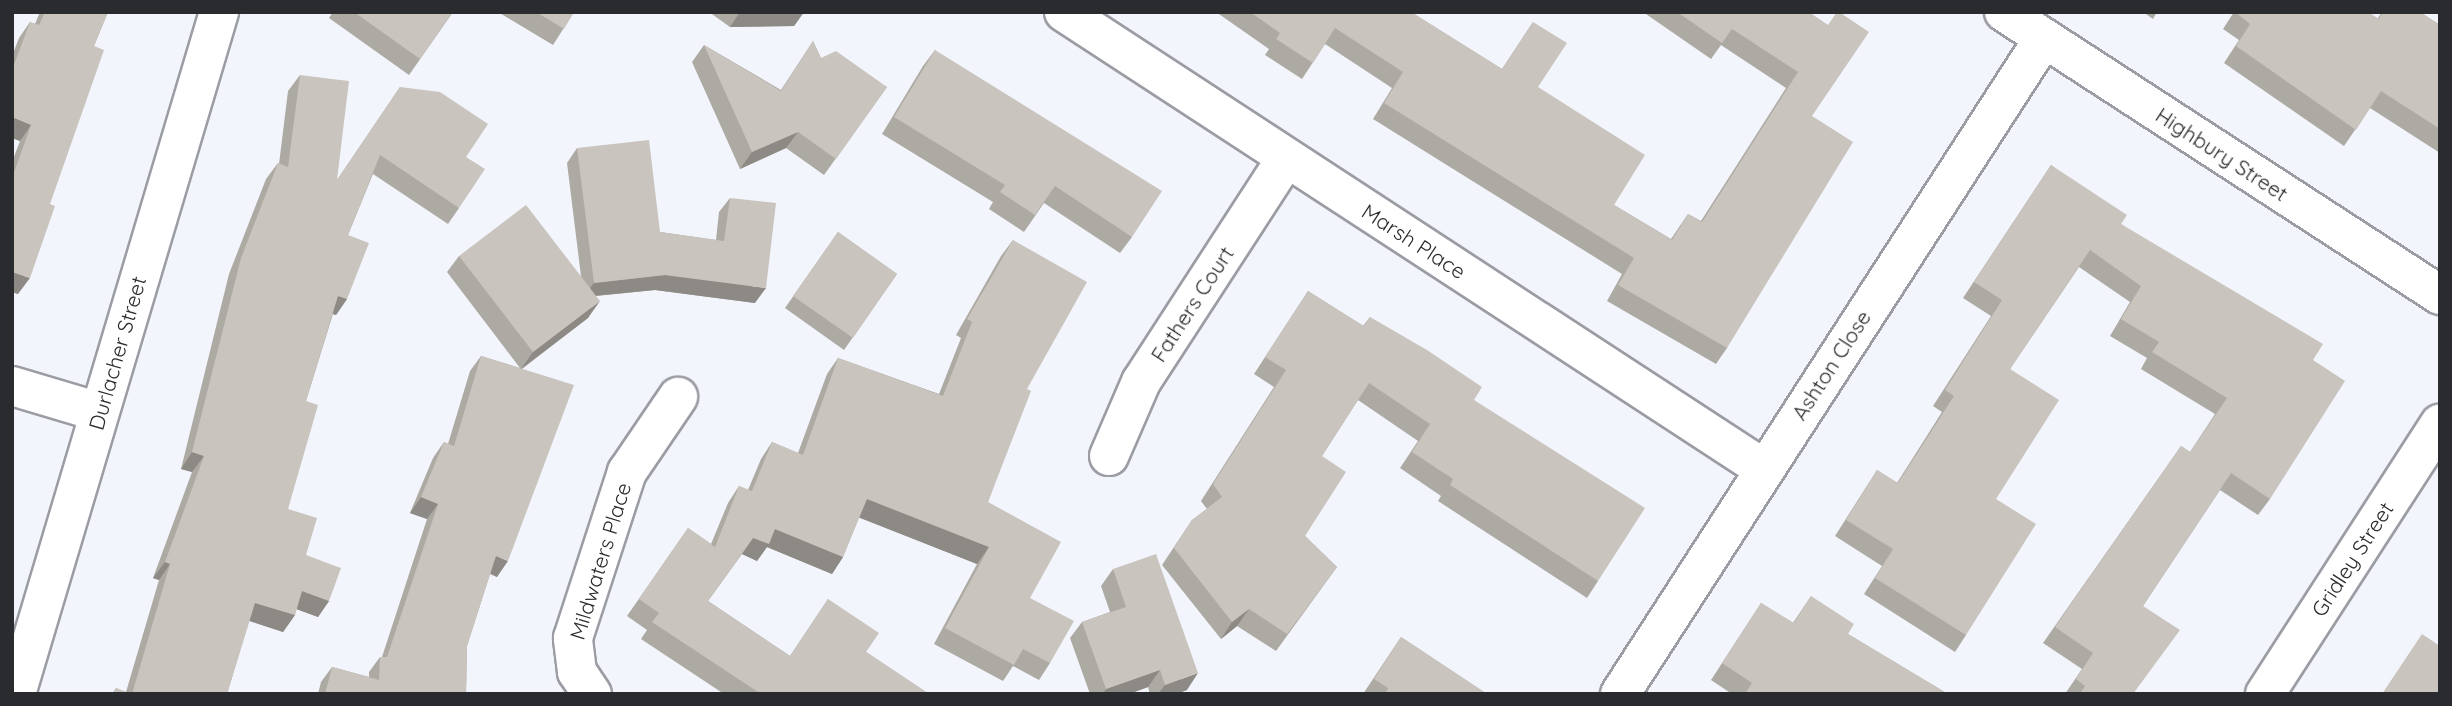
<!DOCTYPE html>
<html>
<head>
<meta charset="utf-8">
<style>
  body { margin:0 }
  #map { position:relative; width:2452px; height:706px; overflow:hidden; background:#f3f5fd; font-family:Quicksand,sans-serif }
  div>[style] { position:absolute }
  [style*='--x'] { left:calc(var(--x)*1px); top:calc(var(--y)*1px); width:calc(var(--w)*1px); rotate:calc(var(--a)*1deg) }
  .roads { filter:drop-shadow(2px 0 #9b9ca4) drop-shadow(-2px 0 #9b9ca4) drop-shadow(0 2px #9b9ca4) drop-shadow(0 -2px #9b9ca4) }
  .street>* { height:38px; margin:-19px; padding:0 19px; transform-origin:19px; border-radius:19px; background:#fff }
  .secondary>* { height:38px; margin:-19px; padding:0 19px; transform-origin:19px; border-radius:19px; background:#fff }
  .wall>* { inset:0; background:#ada9a3 }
  .shaded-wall>* { inset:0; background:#8d8984 }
  .building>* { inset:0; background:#c9c4bd }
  span { translate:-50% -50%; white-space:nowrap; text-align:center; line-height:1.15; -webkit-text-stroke:5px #fff; paint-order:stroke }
  .street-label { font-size:21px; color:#2a2b2e }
  .frame { position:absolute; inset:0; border:14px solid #2a2b2e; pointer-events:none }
</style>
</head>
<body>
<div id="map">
  <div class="roads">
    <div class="street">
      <i style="--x:1064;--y:12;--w:836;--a:33.14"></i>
      <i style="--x:12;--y:386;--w:91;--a:16.6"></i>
      <i style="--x:1109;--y:456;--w:81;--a:-66.6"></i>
      <i style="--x:1141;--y:382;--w:266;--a:-57"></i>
      <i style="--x:592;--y:694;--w:27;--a:-124"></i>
      <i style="--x:577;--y:672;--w:34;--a:-97"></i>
      <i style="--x:573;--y:638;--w:175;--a:-72"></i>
      <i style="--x:627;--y:472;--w:91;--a:-55.8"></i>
      <i style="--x:1620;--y:694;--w:781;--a:-57.12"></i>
      <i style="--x:2265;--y:694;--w:322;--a:-57.1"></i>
    </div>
    <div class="secondary">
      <i style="--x:2004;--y:12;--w:520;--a:32.99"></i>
      <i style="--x:16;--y:694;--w:712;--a:-73.42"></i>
    </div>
  </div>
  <div class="wall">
    <i style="clip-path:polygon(40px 12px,108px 12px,94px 46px,18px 294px,12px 292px,12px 162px,20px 141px,12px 138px,12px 56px,19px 38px,30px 22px,35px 24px)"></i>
    <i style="clip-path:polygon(333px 12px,453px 12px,409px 75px,329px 18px)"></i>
    <i style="clip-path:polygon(498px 12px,574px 12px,553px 45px)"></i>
    <i style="clip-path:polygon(709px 12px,804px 12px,794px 26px,730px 27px)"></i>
    <i style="clip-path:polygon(1216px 12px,1411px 12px,1502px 69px,1533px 22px,1538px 87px,1614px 205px,1671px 239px,1688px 214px,1701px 221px,1786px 88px,1721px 45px,1711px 59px,1643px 12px,1809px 12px,1812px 116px,1727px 348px,1716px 364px,1607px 301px,1622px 274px,1373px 119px,1392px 88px,1325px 44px,1302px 79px,1265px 55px,1269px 49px)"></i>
    <i style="clip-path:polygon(2143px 12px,2157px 12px,2153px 19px)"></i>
    <i style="clip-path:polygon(2234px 12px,2378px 18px,2382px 12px,2420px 12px,2440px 25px,2440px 153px,2370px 108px,2344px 146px,2224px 63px,2239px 40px,2223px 29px)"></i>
    <i style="clip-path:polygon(813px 41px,821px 58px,887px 87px,824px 175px,786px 148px,740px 169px,692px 62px,704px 45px,781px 90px)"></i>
    <i style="clip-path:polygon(935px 50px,1132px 237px,1120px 253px,1044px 203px,1024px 232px,989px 209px,993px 202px,882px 134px,923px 66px)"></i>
    <i style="clip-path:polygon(300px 75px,337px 180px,400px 87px,466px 157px,459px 208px,448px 224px,373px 174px,348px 235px,347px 299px,336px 315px,333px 314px,306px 401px,288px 509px,306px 555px,329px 601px,318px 617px,296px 609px,295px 615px,283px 632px,249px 621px,227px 694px,112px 694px,116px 688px,126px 692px,159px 580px,153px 578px,192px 472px,181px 469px,229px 274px,266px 179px,278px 163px,279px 164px,288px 91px)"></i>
    <i style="clip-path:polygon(577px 148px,660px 232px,716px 240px,719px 212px,730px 198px,755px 303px,655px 290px,596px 296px,588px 318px,522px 369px,497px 577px,490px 574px,467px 646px,466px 694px,318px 694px,321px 682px,332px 667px,369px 677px,369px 672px,380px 657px,382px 657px,427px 519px,410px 513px,433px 458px,444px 442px,448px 444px,470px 371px,481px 356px,520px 368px,447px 272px,459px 256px,581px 276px,567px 163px)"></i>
    <i style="clip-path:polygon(2051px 165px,2121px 224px,2313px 360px,2270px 499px,2258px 515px,2220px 490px,2143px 606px,2134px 694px,2065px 694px,2082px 669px,2043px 643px,2181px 446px,2190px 452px,2215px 414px,2141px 369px,2147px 358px,2110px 336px,2130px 302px,2079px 267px,2010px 369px,1996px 499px,1966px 635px,1955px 652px,1864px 594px,1882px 566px,1835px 536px,1877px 470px,1897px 483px,1942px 412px,1933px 406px,1991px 316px,1963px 298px)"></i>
    <i style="clip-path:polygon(838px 232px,897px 274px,844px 350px,785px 308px)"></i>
    <i style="clip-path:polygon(1013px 240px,1027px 389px,988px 502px,1030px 598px,1050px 663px,1039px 680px,1013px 666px,1003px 681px,934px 644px,977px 564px,859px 517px,843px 557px,832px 574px,767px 547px,757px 561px,742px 554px,708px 601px,790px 656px,828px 599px,866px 652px,929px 694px,724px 694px,641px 639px,647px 630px,627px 616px,688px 528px,711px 544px,728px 503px,739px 486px,748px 490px,761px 459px,772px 442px,798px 453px,827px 374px,838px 358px,939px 394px,961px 338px,956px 335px,1001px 256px)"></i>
    <i style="clip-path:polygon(1308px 291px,1363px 326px,1370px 317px,1474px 400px,1598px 581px,1587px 598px,1438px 501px,1441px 496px,1400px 468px,1418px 441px,1358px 400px,1322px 456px,1305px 536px,1337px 567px,1276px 651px,1237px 626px,1221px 639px,1162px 565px,1192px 520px,1207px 509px,1201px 501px,1274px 387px,1254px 374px)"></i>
    <i style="clip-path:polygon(1113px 569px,1187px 690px,1176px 694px,1150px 694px,1148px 687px,1129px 694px,1090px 694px,1070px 638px,1082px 622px,1110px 612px,1101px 586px)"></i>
    <i style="clip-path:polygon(1811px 596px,1848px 634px,1948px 694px,1732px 694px,1711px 680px,1761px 603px,1793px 623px)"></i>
    <i style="clip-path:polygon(1401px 637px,1487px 694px,1363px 694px)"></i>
  </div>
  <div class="shaded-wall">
    <i style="clip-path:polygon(740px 12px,804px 12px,794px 26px,730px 27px)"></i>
    <i style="clip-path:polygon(12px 117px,31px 125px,20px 141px,12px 138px)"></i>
    <i style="clip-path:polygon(798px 132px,786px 148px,740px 169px,752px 152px)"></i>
    <i style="clip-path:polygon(12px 272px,30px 278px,18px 294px,12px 292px)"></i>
    <i style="clip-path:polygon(665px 275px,766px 288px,755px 303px,655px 290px,583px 297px,594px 283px)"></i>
    <i style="clip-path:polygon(338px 296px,347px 299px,336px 315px,327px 312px)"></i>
    <i style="clip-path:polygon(600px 301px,588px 318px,521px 369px,533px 352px)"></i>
    <i style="clip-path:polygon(192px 452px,204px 456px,192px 472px,181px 469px)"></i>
    <i style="clip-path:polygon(421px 497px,438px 504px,427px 519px,410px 513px)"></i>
    <i style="clip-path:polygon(867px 499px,989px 547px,977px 564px,855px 516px)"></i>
    <i style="clip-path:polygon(775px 529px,843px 557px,832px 574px,767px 547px,757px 561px,742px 554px,753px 538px)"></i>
    <i style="clip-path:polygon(496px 556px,508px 561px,497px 577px,485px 571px)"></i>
    <i style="clip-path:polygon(165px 562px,170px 564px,159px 580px,153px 578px)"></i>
    <i style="clip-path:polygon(302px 591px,329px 601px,318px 617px,291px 607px)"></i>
    <i style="clip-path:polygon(255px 603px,295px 615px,283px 632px,244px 619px)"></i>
    <i style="clip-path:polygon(1249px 609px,1237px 626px,1221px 639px,1232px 622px)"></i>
    <i style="clip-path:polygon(1160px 670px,1148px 687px,1129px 694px,1103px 694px,1106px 689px)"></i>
    <i style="clip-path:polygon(1198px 673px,1187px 690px,1176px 694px,1158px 694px,1165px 685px)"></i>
  </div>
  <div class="building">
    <i style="clip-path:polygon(45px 12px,108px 12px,94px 46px,104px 50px,50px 204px,55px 206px,30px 278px,12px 272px,12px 178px,31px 125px,12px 117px,12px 70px,30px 22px,39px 25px)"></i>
    <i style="clip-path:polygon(354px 12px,453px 12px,420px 59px)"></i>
    <i style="clip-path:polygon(536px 12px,574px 12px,564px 29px)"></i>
    <i style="clip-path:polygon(1250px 12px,1411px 12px,1502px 69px,1533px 22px,1567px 43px,1538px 87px,1645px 155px,1614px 205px,1672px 240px,1688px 214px,1702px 222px,1798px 72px,1732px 29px,1722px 43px,1677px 12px,1809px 12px,1828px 25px,1837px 12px,1839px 12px,1869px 32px,1812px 116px,1853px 142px,1727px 348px,1618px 285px,1634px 258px,1384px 103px,1403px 72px,1335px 28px,1313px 63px,1276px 39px,1280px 33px)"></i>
    <i style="clip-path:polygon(2235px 12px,2368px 12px,2379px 19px,2383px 12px,2420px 12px,2440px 25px,2440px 129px,2381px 91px,2356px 130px,2236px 46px,2250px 24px)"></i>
    <i style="clip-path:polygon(813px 41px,821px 58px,836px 51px,887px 87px,836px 159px,798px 132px,752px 152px,704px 45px,781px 91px)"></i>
    <i style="clip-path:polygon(935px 50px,1162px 191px,1132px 237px,1055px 186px,1035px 215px,1000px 192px,1005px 185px,894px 117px)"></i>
    <i style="clip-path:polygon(300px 75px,349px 81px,337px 180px,400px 87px,440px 92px,488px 124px,466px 157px,485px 169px,459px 208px,380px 155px,348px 235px,369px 243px,347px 299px,338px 296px,306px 401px,318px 405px,288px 509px,317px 518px,306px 555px,341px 568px,329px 601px,302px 591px,295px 615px,255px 603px,227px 694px,132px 694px,170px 564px,165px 562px,204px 456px,192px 452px,241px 258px,278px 163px,288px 167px)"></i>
    <i style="clip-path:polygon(649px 140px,660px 232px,724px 241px,730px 198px,776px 203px,766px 288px,665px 275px,594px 283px,577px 148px)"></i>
    <i style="clip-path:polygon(2051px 165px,2127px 215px,2121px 224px,2323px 344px,2313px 360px,2345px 381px,2270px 499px,2231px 473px,2143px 606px,2180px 630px,2133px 694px,2080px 694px,2085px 686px,2076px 679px,2093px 653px,2055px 627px,2181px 446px,2190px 452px,2227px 398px,2152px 352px,2159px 342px,2121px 319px,2141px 286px,2090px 250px,2010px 369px,2059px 400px,1996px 499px,2036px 524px,1966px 635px,1875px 578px,1893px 549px,1846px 520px,1877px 470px,1898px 483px,1954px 396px,1945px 390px,2002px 300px,1974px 282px)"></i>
    <i style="clip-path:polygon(526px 205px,600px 301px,533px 352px,459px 256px)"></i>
    <i style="clip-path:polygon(838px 232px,897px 274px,853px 338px,793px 296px)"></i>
    <i style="clip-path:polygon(1013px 240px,1087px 282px,1027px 389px,1031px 391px,988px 502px,1061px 542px,1030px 598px,1074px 621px,1050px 663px,1023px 649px,1014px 665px,945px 628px,989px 547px,867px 499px,843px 557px,775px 529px,769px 544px,753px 538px,708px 601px,790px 656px,828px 599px,879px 633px,866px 652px,929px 694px,761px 694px,652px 622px,659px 613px,639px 599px,688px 528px,715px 547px,739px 486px,752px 491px,772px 442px,803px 455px,838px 358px,943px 396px,972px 322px,967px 319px)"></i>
    <i style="clip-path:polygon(1308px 291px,1364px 326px,1370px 317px,1427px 350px,1482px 387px,1474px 400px,1645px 508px,1598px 581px,1450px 485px,1453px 479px,1412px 452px,1430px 424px,1369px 383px,1322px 456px,1346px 472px,1305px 536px,1337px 567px,1287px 634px,1249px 609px,1232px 622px,1174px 548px,1192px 520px,1222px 497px,1213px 484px,1286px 370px,1265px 357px)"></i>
    <i style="clip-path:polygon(481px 356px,574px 385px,508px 561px,496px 556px,467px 646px,466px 694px,325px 694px,332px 667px,379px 680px,380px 657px,387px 657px,438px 504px,421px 497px,444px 442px,454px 446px)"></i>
    <i style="clip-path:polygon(1156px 554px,1198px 673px,1165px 685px,1160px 670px,1106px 689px,1082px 622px,1126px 607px,1113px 569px)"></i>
    <i style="clip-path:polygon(1811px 596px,1854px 624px,1848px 634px,1948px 694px,1745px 694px,1752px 683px,1722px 663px,1761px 603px,1794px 623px)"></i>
    <i style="clip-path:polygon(2422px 634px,2440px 646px,2440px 694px,2382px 694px)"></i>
    <i style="clip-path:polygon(1401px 637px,1487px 694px,1385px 694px,1388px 688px,1374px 679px)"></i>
    <i style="clip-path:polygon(116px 688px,130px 694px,113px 694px)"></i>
  </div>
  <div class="street-label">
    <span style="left:2222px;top:154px;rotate:33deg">Highbury Street</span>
    <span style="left:1414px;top:241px;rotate:33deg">Marsh Place</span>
    <span style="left:1192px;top:304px;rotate:-57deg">Fathers Court</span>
    <span style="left:117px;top:353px;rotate:-74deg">Durlacher Street</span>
    <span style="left:1831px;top:365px;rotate:-57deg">Ashton Close</span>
    <span style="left:2352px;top:559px;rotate:-57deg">Gridley Street</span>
    <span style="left:600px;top:561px;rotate:-73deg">Mildwaters Place</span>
  </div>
  <div class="frame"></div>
</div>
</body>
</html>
